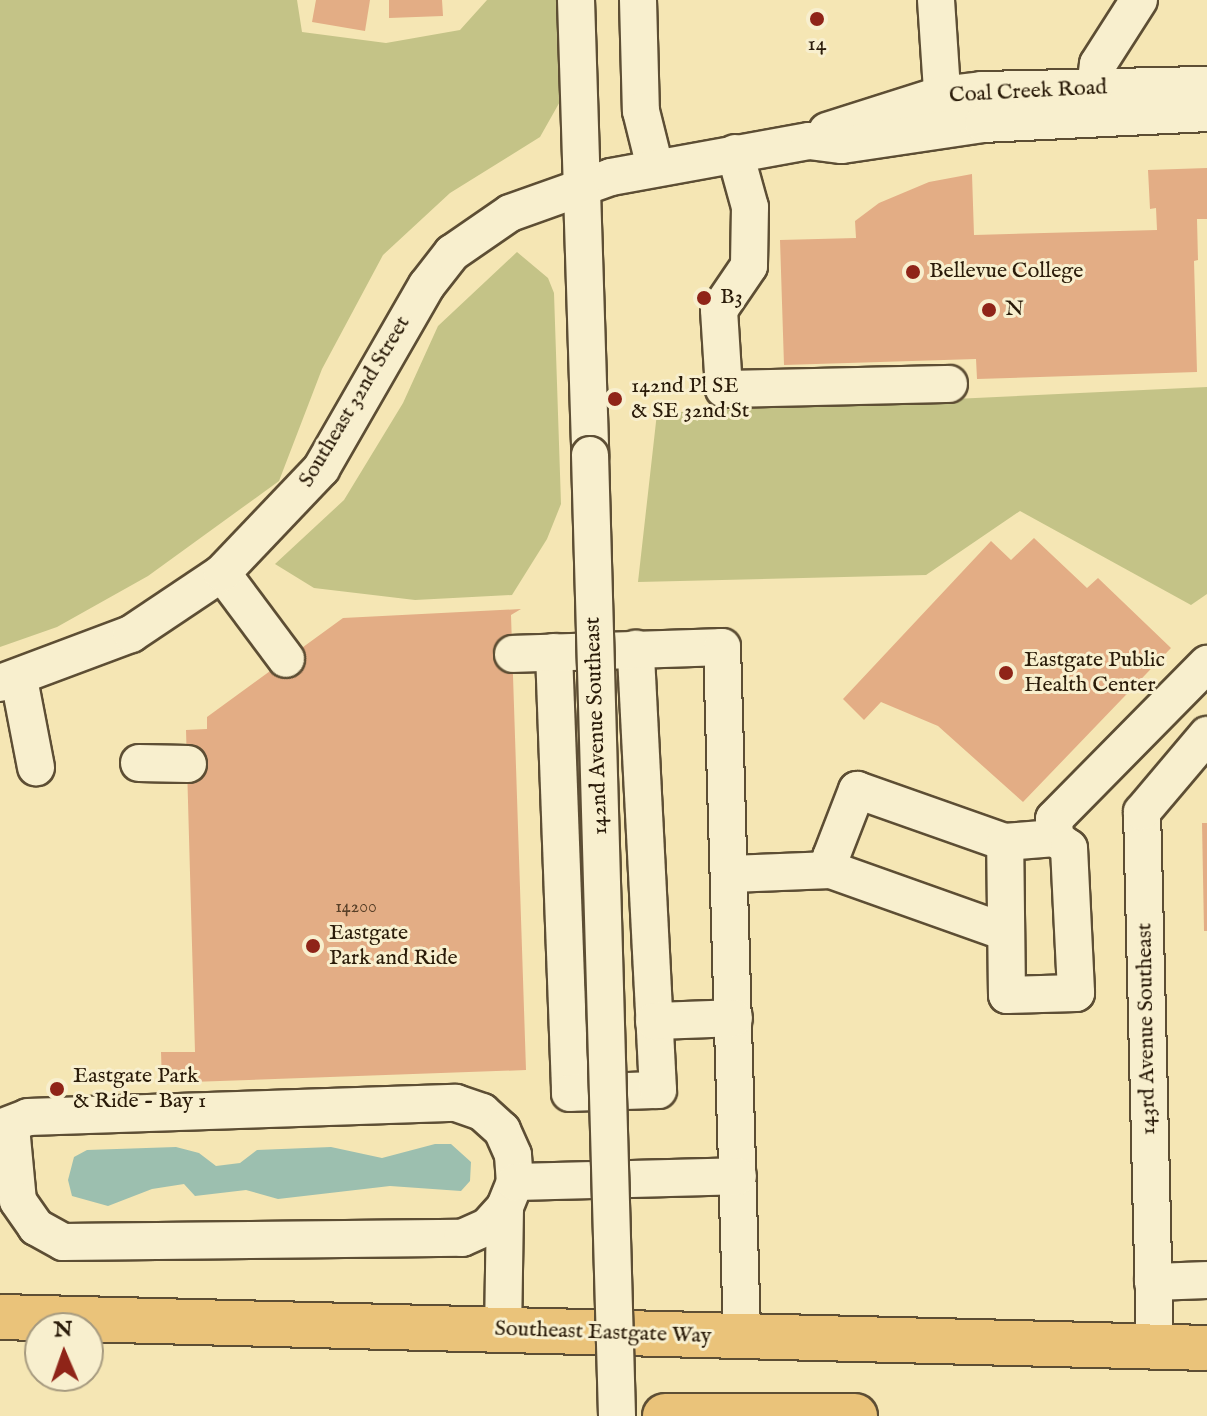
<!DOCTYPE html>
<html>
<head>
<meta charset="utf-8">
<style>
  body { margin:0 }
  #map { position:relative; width:1207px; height:1416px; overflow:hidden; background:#f5e6b4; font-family:"IM FELL English",serif }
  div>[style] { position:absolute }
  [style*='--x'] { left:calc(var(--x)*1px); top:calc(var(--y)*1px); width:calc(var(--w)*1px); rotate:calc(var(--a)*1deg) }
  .green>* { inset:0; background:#c4c387 }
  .water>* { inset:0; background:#9cbfaf }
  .building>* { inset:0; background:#e3ad85 }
  .roads { filter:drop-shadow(2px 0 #5d4e34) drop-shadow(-2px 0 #5d4e34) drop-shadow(0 2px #5d4e34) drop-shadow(0 -2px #5d4e34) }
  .minor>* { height:36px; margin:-18px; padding:0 18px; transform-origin:18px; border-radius:18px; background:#f8efce }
  .major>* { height:44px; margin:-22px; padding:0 22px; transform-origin:22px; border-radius:22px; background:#eac37a }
  .highway>* { height:44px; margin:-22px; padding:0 22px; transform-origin:22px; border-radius:22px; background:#eac37a }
  .bridges { filter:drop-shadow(2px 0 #5d4e34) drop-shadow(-2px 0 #5d4e34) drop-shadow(0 2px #5d4e34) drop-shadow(0 -2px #5d4e34) }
  .minor-bridge>* { height:36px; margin:-18px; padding:0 18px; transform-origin:18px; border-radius:18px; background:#f8efce }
  .dots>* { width:22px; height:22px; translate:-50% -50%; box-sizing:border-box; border:4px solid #f8efce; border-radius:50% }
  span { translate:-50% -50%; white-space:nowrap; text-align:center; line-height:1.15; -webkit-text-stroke:6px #f8efce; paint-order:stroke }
  .number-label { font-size:18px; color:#584028 }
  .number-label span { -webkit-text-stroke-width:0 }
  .poi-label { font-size:22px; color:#2a1b09 }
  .left { translate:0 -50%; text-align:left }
  .street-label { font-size:22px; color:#2a1b09 }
  .north { position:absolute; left:24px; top:1312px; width:80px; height:80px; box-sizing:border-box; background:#f8efce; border:2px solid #a69a7f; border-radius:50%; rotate:358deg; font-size:22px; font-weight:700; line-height:32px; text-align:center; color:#2a1b09 }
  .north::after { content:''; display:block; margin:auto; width:28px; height:36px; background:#8f2418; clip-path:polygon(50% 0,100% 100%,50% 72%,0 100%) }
</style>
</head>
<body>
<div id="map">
  <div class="green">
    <i style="clip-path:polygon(0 0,297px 0,302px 32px,386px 43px,460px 30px,487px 0,559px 0,562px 98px,540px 137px,450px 193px,383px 255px,322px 369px,279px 481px,148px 576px,57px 627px,0 647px)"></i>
    <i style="clip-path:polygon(517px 252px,548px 278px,554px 293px,561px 504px,547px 539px,512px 595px,415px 600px,314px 588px,275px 564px,344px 500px,403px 403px,438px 326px)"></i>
    <i style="clip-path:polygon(1207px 387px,1207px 594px,1191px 605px,1020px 511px,926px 575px,638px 582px,657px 413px)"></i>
  </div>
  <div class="water">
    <i style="clip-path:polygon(435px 1144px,451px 1144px,471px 1162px,470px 1181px,461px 1191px,390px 1186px,278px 1199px,246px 1190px,195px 1196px,184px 1184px,152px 1189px,108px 1206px,72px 1196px,68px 1180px,74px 1157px,87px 1150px,176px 1147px,199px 1153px,216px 1166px,240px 1163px,257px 1150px,331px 1147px,382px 1158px)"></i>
  </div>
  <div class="building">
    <i style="clip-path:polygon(316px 0,370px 0,365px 31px,312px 22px)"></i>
    <i style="clip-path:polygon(389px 0,442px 0,443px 16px,389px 18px)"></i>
    <i style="clip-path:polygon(1207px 168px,1207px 219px,1197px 219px,1198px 260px,1194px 261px,1197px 372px,977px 379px,976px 359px,784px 365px,780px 240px,856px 238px,855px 221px,879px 203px,929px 182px,972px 174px,974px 235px,1157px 230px,1156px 208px,1150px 209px,1148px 170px)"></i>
    <i style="clip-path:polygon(1034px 538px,1087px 588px,1098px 578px,1171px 648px,1023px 802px,938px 726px,881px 702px,864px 720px,843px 699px,991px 541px,1011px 560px)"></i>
    <i style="clip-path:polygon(521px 609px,511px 615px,526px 1070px,162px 1083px,161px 1052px,195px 1052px,186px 730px,207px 729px,207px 717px,343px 618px)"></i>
    <i style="clip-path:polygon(1202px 823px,1207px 823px,1207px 931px,1204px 931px)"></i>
  </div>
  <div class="roads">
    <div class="minor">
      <i style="--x:576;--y:0;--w:455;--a:88.2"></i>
      <i style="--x:638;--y:0;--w:111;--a:88.5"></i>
      <i style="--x:641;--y:111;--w:58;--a:76"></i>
      <i style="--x:936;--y:0;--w:120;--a:86.2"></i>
      <i style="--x:1095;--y:88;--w:24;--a:-83"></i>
      <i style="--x:1098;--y:64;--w:76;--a:-57.4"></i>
      <i style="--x:827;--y:131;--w:119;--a:-17.7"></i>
      <i style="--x:940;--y:95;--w:42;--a:-6.8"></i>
      <i style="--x:982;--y:90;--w:225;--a:-1.3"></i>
      <i style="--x:735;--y:153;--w:56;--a:74.5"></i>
      <i style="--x:750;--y:207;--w:59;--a:91"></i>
      <i style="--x:749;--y:266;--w:53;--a:124.3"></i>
      <i style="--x:719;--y:310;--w:79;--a:86.4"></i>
      <i style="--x:724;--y:389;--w:225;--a:-1.3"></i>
      <i style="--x:222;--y:573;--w:107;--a:53.3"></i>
      <i style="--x:554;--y:652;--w:441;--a:87.9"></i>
      <i style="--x:570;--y:1093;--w:88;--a:-2"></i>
      <i style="--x:658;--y:1090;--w:442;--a:-92.9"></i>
      <i style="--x:513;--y:654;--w:209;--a:-1.9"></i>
      <i style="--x:722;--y:647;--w:690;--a:88.34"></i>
      <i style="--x:19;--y:679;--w:90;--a:79.1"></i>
      <i style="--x:0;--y:683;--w:140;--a:-20.5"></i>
      <i style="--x:131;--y:634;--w:110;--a:-33.8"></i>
      <i style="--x:222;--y:573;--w:144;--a:-46.4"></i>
      <i style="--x:321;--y:469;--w:212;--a:-60.1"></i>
      <i style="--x:427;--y:285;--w:41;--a:-52"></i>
      <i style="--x:452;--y:253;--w:70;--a:-34.6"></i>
      <i style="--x:510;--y:213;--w:107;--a:-19.6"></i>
      <i style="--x:611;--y:177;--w:201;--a:-10.3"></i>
      <i style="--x:809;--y:141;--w:33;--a:7"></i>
      <i style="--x:842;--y:145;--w:143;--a:-8.5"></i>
      <i style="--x:983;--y:124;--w:224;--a:-2.8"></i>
      <i style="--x:139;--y:763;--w:49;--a:1.2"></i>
      <i style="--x:1055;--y:838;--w:19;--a:-93"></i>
      <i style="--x:1054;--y:819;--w:218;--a:-45.4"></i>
      <i style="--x:831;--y:870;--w:185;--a:19.6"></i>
      <i style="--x:731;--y:874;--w:100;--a:-2.3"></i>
      <i style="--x:831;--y:870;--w:13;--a:-90"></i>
      <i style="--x:831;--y:857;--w:72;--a:-68.8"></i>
      <i style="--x:857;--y:790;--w:157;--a:19.4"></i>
      <i style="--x:1005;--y:842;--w:50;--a:-4.6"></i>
      <i style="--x:1055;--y:838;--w:17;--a:36"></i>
      <i style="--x:1069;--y:848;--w:145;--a:87.2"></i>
      <i style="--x:1076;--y:993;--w:69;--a:178.3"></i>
      <i style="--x:1007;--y:995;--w:153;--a:-90.7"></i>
      <i style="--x:654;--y:1021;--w:80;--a:-2.1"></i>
      <i style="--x:11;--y:1127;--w:74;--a:84.6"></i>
      <i style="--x:18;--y:1201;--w:32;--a:55"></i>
      <i style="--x:36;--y:1227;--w:31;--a:29"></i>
      <i style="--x:63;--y:1242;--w:399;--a:-0.6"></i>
      <i style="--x:462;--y:1238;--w:27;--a:-24"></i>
      <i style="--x:487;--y:1227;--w:27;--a:-48"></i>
      <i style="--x:0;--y:1128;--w:30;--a:-21"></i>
      <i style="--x:28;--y:1117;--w:428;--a:-1.9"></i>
      <i style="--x:456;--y:1103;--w:28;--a:19"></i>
      <i style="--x:482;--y:1112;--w:27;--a:42"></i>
      <i style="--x:502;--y:1130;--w:27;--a:66"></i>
      <i style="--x:513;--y:1155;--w:27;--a:86"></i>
      <i style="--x:515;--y:1182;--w:27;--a:112"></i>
      <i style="--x:505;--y:1207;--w:122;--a:90.9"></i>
      <i style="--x:515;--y:1182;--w:223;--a:-1.5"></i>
      <i style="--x:1153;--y:1282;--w:54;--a:-2.1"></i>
      <i style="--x:1155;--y:1346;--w:534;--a:-91.39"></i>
      <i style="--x:1142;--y:812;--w:101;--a:-49.8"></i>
    </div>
    <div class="major">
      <i style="--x:0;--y:1317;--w:1207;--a:1.47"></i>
    </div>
    <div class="highway">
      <i style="--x:665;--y:1416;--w:190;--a:0"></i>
    </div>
  </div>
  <div class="bridges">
    <div class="minor-bridge">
      <i style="--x:590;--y:455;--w:961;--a:88.39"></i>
    </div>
  </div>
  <div class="dots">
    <i style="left:817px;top:19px;background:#8f2418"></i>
    <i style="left:913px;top:272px;background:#8f2418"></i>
    <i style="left:704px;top:298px;background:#8f2418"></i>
    <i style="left:989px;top:310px;background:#8f2418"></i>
    <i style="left:615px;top:399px;background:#8f2418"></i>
    <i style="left:1006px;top:673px;background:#8f2418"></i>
    <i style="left:313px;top:946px;background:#8f2418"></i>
    <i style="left:57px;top:1089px;background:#8f2418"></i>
  </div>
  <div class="number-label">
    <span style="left:356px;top:908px">14200</span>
  </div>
  <div class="poi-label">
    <span style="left:817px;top:45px">14</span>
    <span class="left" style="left:929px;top:272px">Bellevue College</span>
    <span class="left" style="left:720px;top:298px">B3</span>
    <span class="left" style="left:1005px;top:310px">N</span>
    <span class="left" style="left:631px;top:399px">142nd Pl SE<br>&amp; SE 32nd St</span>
    <span class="left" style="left:1024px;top:673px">Eastgate Public<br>Health Center</span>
    <span class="left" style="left:329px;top:946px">Eastgate<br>Park and Ride</span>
    <span class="left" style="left:73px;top:1089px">Eastgate Park<br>&amp; Ride - Bay 1</span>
  </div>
  <div class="street-label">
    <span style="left:1028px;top:92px;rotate:-3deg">Coal Creek Road</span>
    <span style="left:355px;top:402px;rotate:-59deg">Southeast 32nd Street</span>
    <span style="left:597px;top:726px;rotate:-92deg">142nd Avenue Southeast</span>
    <span style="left:1147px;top:1029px;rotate:-91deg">143rd Avenue Southeast</span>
    <span style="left:603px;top:1333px;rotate:2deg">Southeast Eastgate Way</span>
  </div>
  <div class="north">N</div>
</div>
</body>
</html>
